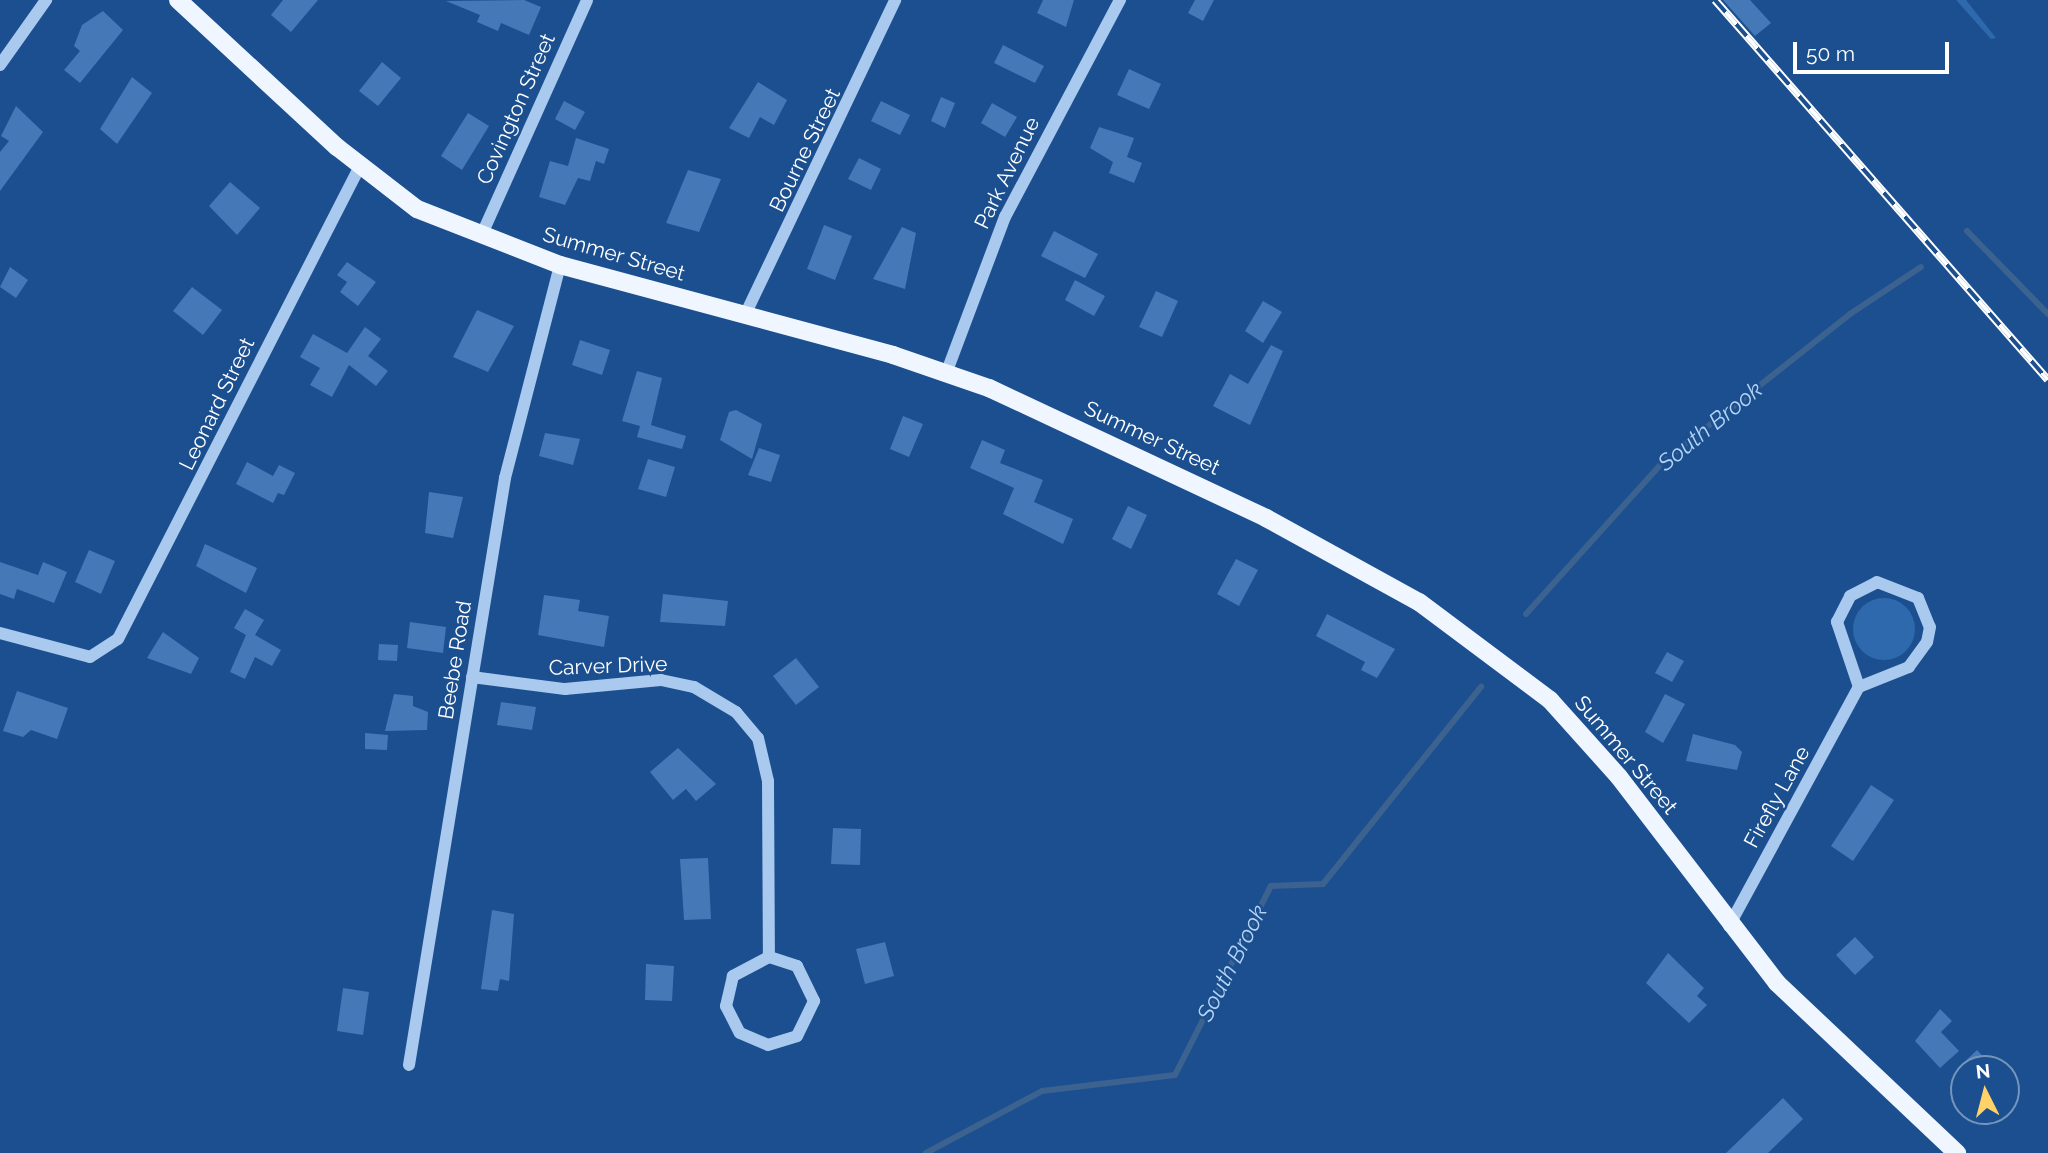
<!DOCTYPE html>
<html>
<head>
<meta charset="utf-8">
<style>
  body { margin:0 }
  #map { position:relative; width:2048px; height:1153px; overflow:hidden; background:#1b4f8f; font-family:Raleway,sans-serif }
  div>[style] { position:absolute }
  [style*='--x'] { left:calc(var(--x)*1px); top:calc(var(--y)*1px); width:calc(var(--w)*1px); rotate:calc(var(--a)*1deg) }
  .green>* { inset:0; background:#2e69ad }
  .round { border-radius:50% }
  .stream>* { height:6px; margin:-3px; padding:0 3px; transform-origin:3px; border-radius:3px; background:#3c6290 }
  .building>* { inset:0; background:#4478b7 }
  .minor>* { height:12px; margin:-6px; padding:0 6px; transform-origin:6px; border-radius:6px; background:#a9c9ee }
  .major>* { height:18px; margin:-9px; padding:0 9px; transform-origin:9px; border-radius:9px; background:#f0f6ff }
  .rail>* { height:8px; margin-top:-4px; transform-origin:0; background:repeating-linear-gradient(90deg,#1b4f8f 0 16px,#fff 0 32px); box-sizing:border-box; border-block:2px solid #fff }
  span { translate:-50% -50%; white-space:nowrap; text-align:center; line-height:1.15; -webkit-text-stroke:5px #1b4f8f; paint-order:stroke }
  .street-label { font-size:21px; color:#fff }
  .water-label { font-size:23px; color:#b5d3f5; font-style:italic }
  .north { position:absolute; left:1950px; top:1055px; width:70px; height:70px; box-sizing:border-box; background:#1b4f8f; border:2px solid #7695bc; border-radius:50%; rotate:354deg; font-size:19px; font-weight:700; line-height:28px; text-align:center; color:#fff }
  .north::after { content:''; display:block; margin:auto; width:24px; height:32px; background:#ffd166; clip-path:polygon(50% 0,100% 100%,50% 72%,0 100%) }
  .scale { position:absolute; left:1793px; top:42px; width:156px; height:32px; box-sizing:border-box; border:4px solid #fff; border-top:0; padding-left:9px; font-size:21px; line-height:24px; white-space:nowrap; color:#fff; -webkit-text-stroke:5px #1b4f8f; paint-order:stroke }
</style>
</head>
<body>
<div id="map">
  <div class="green">
    <i style="clip-path:polygon(1956px 0,1966px 0,1996px 38px,1991px 39px)"></i>
    <i class="round" style="left:1853px;top:598px;width:62px;height:62px"></i>
  </div>
  <div class="stream">
    <i style="--x:1967;--y:231;--w:116;--a:45.7"></i>
    <i style="--x:1526;--y:614;--w:206;--a:-48"></i>
    <i style="--x:1664;--y:461;--w:237;--a:-38.3"></i>
    <i style="--x:1850;--y:314;--w:85;--a:-33.5"></i>
    <i style="--x:926;--y:1153;--w:132;--a:-28.1"></i>
    <i style="--x:1042;--y:1091;--w:134;--a:-6.9"></i>
    <i style="--x:1175;--y:1075;--w:212;--a:-63.1"></i>
    <i style="--x:1271;--y:886;--w:52;--a:-2.2"></i>
    <i style="--x:1323;--y:884;--w:253;--a:-51.3"></i>
  </div>
  <div class="building">
    <i style="clip-path:polygon(283px 0,318px 0,291px 32px,271px 15px)"></i>
    <i style="clip-path:polygon(524px 0,541px 7px,529px 35px,501px 23px,498px 31px,477px 22px,480px 15px,446px 1px)"></i>
    <i style="clip-path:polygon(1043px 0,1074px 0,1066px 27px,1037px 13px)"></i>
    <i style="clip-path:polygon(1195px 0,1214px 0,1203px 21px,1188px 13px)"></i>
    <i style="clip-path:polygon(1723px 0,1750px 0,1771px 23px,1755px 36px)"></i>
    <i style="clip-path:polygon(103px 11px,123px 30px,80px 83px,64px 70px,80px 51px,74px 46px,82px 25px)"></i>
    <i style="clip-path:polygon(1003px 45px,1044px 66px,1035px 83px,994px 63px)"></i>
    <i style="clip-path:polygon(382px 62px,401px 78px,378px 106px,359px 91px)"></i>
    <i style="clip-path:polygon(1129px 69px,1161px 84px,1149px 109px,1117px 95px)"></i>
    <i style="clip-path:polygon(132px 77px,152px 93px,117px 144px,100px 129px)"></i>
    <i style="clip-path:polygon(758px 82px,787px 100px,774px 125px,760px 117px,749px 138px,729px 128px)"></i>
    <i style="clip-path:polygon(941px 97px,955px 103px,945px 128px,931px 121px)"></i>
    <i style="clip-path:polygon(564px 101px,585px 112px,575px 130px,555px 119px)"></i>
    <i style="clip-path:polygon(881px 101px,910px 115px,900px 135px,871px 121px)"></i>
    <i style="clip-path:polygon(992px 103px,1017px 117px,1005px 137px,981px 123px)"></i>
    <i style="clip-path:polygon(16px 106px,43px 132px,0 191px,0 152px,9px 141px,1px 136px)"></i>
    <i style="clip-path:polygon(468px 113px,489px 126px,462px 170px,441px 156px)"></i>
    <i style="clip-path:polygon(1099px 127px,1134px 138px,1127px 157px,1142px 163px,1134px 183px,1109px 173px,1113px 162px,1090px 148px)"></i>
    <i style="clip-path:polygon(576px 138px,609px 149px,604px 164px,596px 161px,590px 181px,578px 178px,565px 205px,539px 197px,550px 161px,568px 166px)"></i>
    <i style="clip-path:polygon(859px 158px,881px 169px,871px 190px,848px 179px)"></i>
    <i style="clip-path:polygon(688px 170px,721px 179px,699px 232px,666px 223px)"></i>
    <i style="clip-path:polygon(230px 182px,260px 208px,237px 235px,209px 206px)"></i>
    <i style="clip-path:polygon(824px 225px,852px 236px,835px 280px,807px 269px)"></i>
    <i style="clip-path:polygon(902px 227px,916px 233px,905px 289px,873px 279px)"></i>
    <i style="clip-path:polygon(1054px 231px,1098px 254px,1085px 278px,1041px 256px)"></i>
    <i style="clip-path:polygon(347px 262px,376px 282px,358px 306px,340px 292px,347px 282px,337px 275px)"></i>
    <i style="clip-path:polygon(10px 267px,28px 280px,16px 298px,0 287px)"></i>
    <i style="clip-path:polygon(1075px 280px,1105px 296px,1094px 316px,1065px 300px)"></i>
    <i style="clip-path:polygon(192px 287px,222px 310px,203px 335px,173px 311px)"></i>
    <i style="clip-path:polygon(1156px 291px,1178px 301px,1162px 337px,1139px 327px)"></i>
    <i style="clip-path:polygon(1263px 301px,1282px 312px,1263px 343px,1245px 331px)"></i>
    <i style="clip-path:polygon(477px 310px,514px 326px,488px 372px,453px 357px)"></i>
    <i style="clip-path:polygon(365px 327px,381px 339px,368px 356px,388px 371px,376px 386px,349px 365px,332px 397px,310px 385px,320px 368px,300px 357px,313px 334px,347px 353px)"></i>
    <i style="clip-path:polygon(580px 340px,610px 350px,602px 375px,572px 365px)"></i>
    <i style="clip-path:polygon(1271px 345px,1283px 351px,1250px 425px,1213px 406px,1230px 374px,1248px 384px)"></i>
    <i style="clip-path:polygon(637px 371px,662px 378px,651px 425px,686px 436px,682px 449px,637px 437px,640px 426px,622px 421px)"></i>
    <i style="clip-path:polygon(736px 410px,762px 424px,752px 459px,720px 440px,729px 412px)"></i>
    <i style="clip-path:polygon(903px 416px,923px 424px,909px 457px,890px 449px)"></i>
    <i style="clip-path:polygon(545px 433px,580px 439px,573px 465px,539px 456px)"></i>
    <i style="clip-path:polygon(982px 440px,1005px 450px,1000px 463px,1043px 480px,1034px 502px,1073px 519px,1063px 544px,1003px 514px,1014px 488px,970px 468px)"></i>
    <i style="clip-path:polygon(759px 448px,780px 455px,771px 482px,748px 475px)"></i>
    <i style="clip-path:polygon(648px 459px,675px 467px,666px 497px,638px 489px)"></i>
    <i style="clip-path:polygon(247px 462px,273px 476px,279px 465px,295px 473px,284px 495px,278px 493px,273px 503px,236px 484px)"></i>
    <i style="clip-path:polygon(429px 492px,463px 497px,453px 538px,425px 533px)"></i>
    <i style="clip-path:polygon(1128px 506px,1147px 515px,1131px 549px,1112px 539px)"></i>
    <i style="clip-path:polygon(205px 544px,257px 568px,246px 593px,196px 566px)"></i>
    <i style="clip-path:polygon(89px 550px,115px 561px,101px 594px,75px 582px)"></i>
    <i style="clip-path:polygon(1236px 559px,1258px 570px,1239px 606px,1217px 594px)"></i>
    <i style="clip-path:polygon(0 562px,38px 575px,43px 562px,67px 572px,54px 603px,17px 589px,14px 599px,0 594px)"></i>
    <i style="clip-path:polygon(663px 594px,728px 601px,725px 626px,660px 622px)"></i>
    <i style="clip-path:polygon(544px 595px,580px 600px,578px 611px,609px 616px,604px 647px,538px 635px)"></i>
    <i style="clip-path:polygon(245px 609px,264px 620px,255px 635px,281px 650px,272px 666px,255px 657px,245px 679px,230px 672px,246px 635px,234px 628px)"></i>
    <i style="clip-path:polygon(1327px 614px,1395px 649px,1377px 678px,1361px 670px,1365px 662px,1316px 636px)"></i>
    <i style="clip-path:polygon(410px 622px,446px 627px,443px 653px,407px 648px)"></i>
    <i style="clip-path:polygon(163px 632px,199px 658px,191px 674px,147px 658px)"></i>
    <i style="clip-path:polygon(379px 644px,398px 645px,397px 661px,378px 660px)"></i>
    <i style="clip-path:polygon(1667px 652px,1684px 661px,1672px 682px,1655px 673px)"></i>
    <i style="clip-path:polygon(796px 658px,819px 687px,796px 705px,773px 676px)"></i>
    <i style="clip-path:polygon(17px 691px,68px 708px,57px 739px,31px 730px,23px 737px,3px 731px)"></i>
    <i style="clip-path:polygon(394px 694px,413px 696px,413px 706px,428px 712px,427px 730px,385px 731px)"></i>
    <i style="clip-path:polygon(1665px 694px,1685px 704px,1663px 743px,1645px 732px)"></i>
    <i style="clip-path:polygon(501px 702px,536px 707px,532px 730px,497px 725px)"></i>
    <i style="clip-path:polygon(365px 733px,388px 735px,387px 750px,365px 749px)"></i>
    <i style="clip-path:polygon(1693px 734px,1735px 745px,1742px 752px,1737px 770px,1686px 761px)"></i>
    <i style="clip-path:polygon(678px 748px,716px 784px,696px 801px,686px 789px,673px 800px,650px 772px)"></i>
    <i style="clip-path:polygon(1871px 785px,1894px 800px,1853px 861px,1831px 846px)"></i>
    <i style="clip-path:polygon(833px 828px,861px 829px,860px 865px,831px 864px)"></i>
    <i style="clip-path:polygon(708px 858px,711px 919px,684px 920px,680px 859px)"></i>
    <i style="clip-path:polygon(492px 910px,514px 914px,509px 981px,500px 979px,498px 991px,481px 989px)"></i>
    <i style="clip-path:polygon(1855px 937px,1874px 957px,1855px 975px,1836px 955px)"></i>
    <i style="clip-path:polygon(885px 942px,894px 976px,865px 984px,856px 949px)"></i>
    <i style="clip-path:polygon(1668px 953px,1704px 988px,1697px 996px,1707px 1005px,1689px 1023px,1646px 983px)"></i>
    <i style="clip-path:polygon(646px 964px,674px 966px,672px 1001px,645px 1000px)"></i>
    <i style="clip-path:polygon(343px 988px,369px 992px,363px 1035px,337px 1031px)"></i>
    <i style="clip-path:polygon(1940px 1009px,1952px 1021px,1941px 1032px,1959px 1051px,1940px 1068px,1915px 1041px)"></i>
    <i style="clip-path:polygon(1977px 1050px,1995px 1069px,1957px 1069px)"></i>
    <i style="clip-path:polygon(1783px 1098px,1803px 1119px,1768px 1153px,1726px 1153px)"></i>
  </div>
  <div class="minor">
    <i style="--x:0;--y:65;--w:80;--a:-54.7"></i>
    <i style="--x:482;--y:234;--w:256;--a:-65.8"></i>
    <i style="--x:745;--y:315;--w:349;--a:-64.5"></i>
    <i style="--x:947;--y:371;--w:165;--a:-69.4"></i>
    <i style="--x:1005;--y:217;--w:246;--a:-62.1"></i>
    <i style="--x:1877;--y:582;--w:44;--a:21.3"></i>
    <i style="--x:1918;--y:598;--w:31;--a:68"></i>
    <i style="--x:1930;--y:627;--w:15;--a:101"></i>
    <i style="--x:1927;--y:642;--w:31;--a:126"></i>
    <i style="--x:1909;--y:667;--w:54;--a:158.2"></i>
    <i style="--x:1859;--y:687;--w:69;--a:-108.7"></i>
    <i style="--x:1837;--y:622;--w:29;--a:-63"></i>
    <i style="--x:1850;--y:596;--w:30;--a:-27"></i>
    <i style="--x:0;--y:633;--w:93;--a:14.9"></i>
    <i style="--x:90;--y:657;--w:33;--a:-33"></i>
    <i style="--x:118;--y:639;--w:531;--a:-62.9"></i>
    <i style="--x:472;--y:677;--w:94;--a:7.4"></i>
    <i style="--x:565;--y:689;--w:96;--a:-5.4"></i>
    <i style="--x:661;--y:680;--w:34;--a:12"></i>
    <i style="--x:694;--y:687;--w:49;--a:30.8"></i>
    <i style="--x:736;--y:712;--w:34;--a:50"></i>
    <i style="--x:758;--y:738;--w:44;--a:76.9"></i>
    <i style="--x:768;--y:781;--w:176;--a:89.7"></i>
    <i style="--x:769;--y:957;--w:41;--a:152.2"></i>
    <i style="--x:733;--y:976;--w:31;--a:103"></i>
    <i style="--x:726;--y:1006;--w:30;--a:63"></i>
    <i style="--x:740;--y:1033;--w:30;--a:23"></i>
    <i style="--x:768;--y:1045;--w:30;--a:-17"></i>
    <i style="--x:797;--y:1036;--w:39;--a:-64"></i>
    <i style="--x:814;--y:1001;--w:39;--a:-116"></i>
    <i style="--x:797;--y:966;--w:29;--a:-162"></i>
    <i style="--x:1729;--y:926;--w:272;--a:-61.5"></i>
    <i style="--x:409;--y:1065;--w:595;--a:-80.71"></i>
    <i style="--x:505;--y:478;--w:220;--a:-75.5"></i>
  </div>
  <div class="major">
    <i style="--x:178;--y:0;--w:217;--a:42.8"></i>
    <i style="--x:337;--y:147;--w:101;--a:37.8"></i>
    <i style="--x:417;--y:209;--w:154;--a:21.4"></i>
    <i style="--x:560;--y:265;--w:345;--a:15.1"></i>
    <i style="--x:893;--y:355;--w:102;--a:19"></i>
    <i style="--x:989;--y:388;--w:306;--a:25.1"></i>
    <i style="--x:1266;--y:518;--w:175;--a:28.8"></i>
    <i style="--x:1419;--y:602;--w:164;--a:36.8"></i>
    <i style="--x:1550;--y:700;--w:103;--a:48.1"></i>
    <i style="--x:1619;--y:777;--w:260;--a:52.5"></i>
    <i style="--x:1777;--y:983;--w:248;--a:43.4"></i>
  </div>
  <div class="rail">
    <i style="--x:1715;--y:0;--w:505;--a:48.77"></i>
  </div>
  <div class="street-label">
    <span style="left:516px;top:109px;rotate:-66deg">Covington Street</span>
    <span style="left:805px;top:150px;rotate:-64deg">Bourne Street</span>
    <span style="left:1007px;top:173px;rotate:-64deg">Park Avenue</span>
    <span style="left:614px;top:254px;rotate:16deg">Summer Street</span>
    <span style="left:217px;top:404px;rotate:-64deg">Leonard Street</span>
    <span style="left:1152px;top:438px;rotate:25deg">Summer Street</span>
    <span style="left:455px;top:660px;rotate:-81deg">Beebe Road</span>
    <span style="left:608px;top:666px;rotate:-2deg">Carver Drive</span>
    <span style="left:1626px;top:755px;rotate:50deg">Summer Street</span>
    <span style="left:1777px;top:797px;rotate:-61deg">Firefly Lane</span>
  </div>
  <div class="water-label">
    <span style="left:1710px;top:426px;rotate:-39deg">South Brook</span>
    <span style="left:1232px;top:963px;rotate:-63deg">South Brook</span>
  </div>
  <div class="north">N</div>
  <div class="scale">50 m</div>
</div>
</body>
</html>
